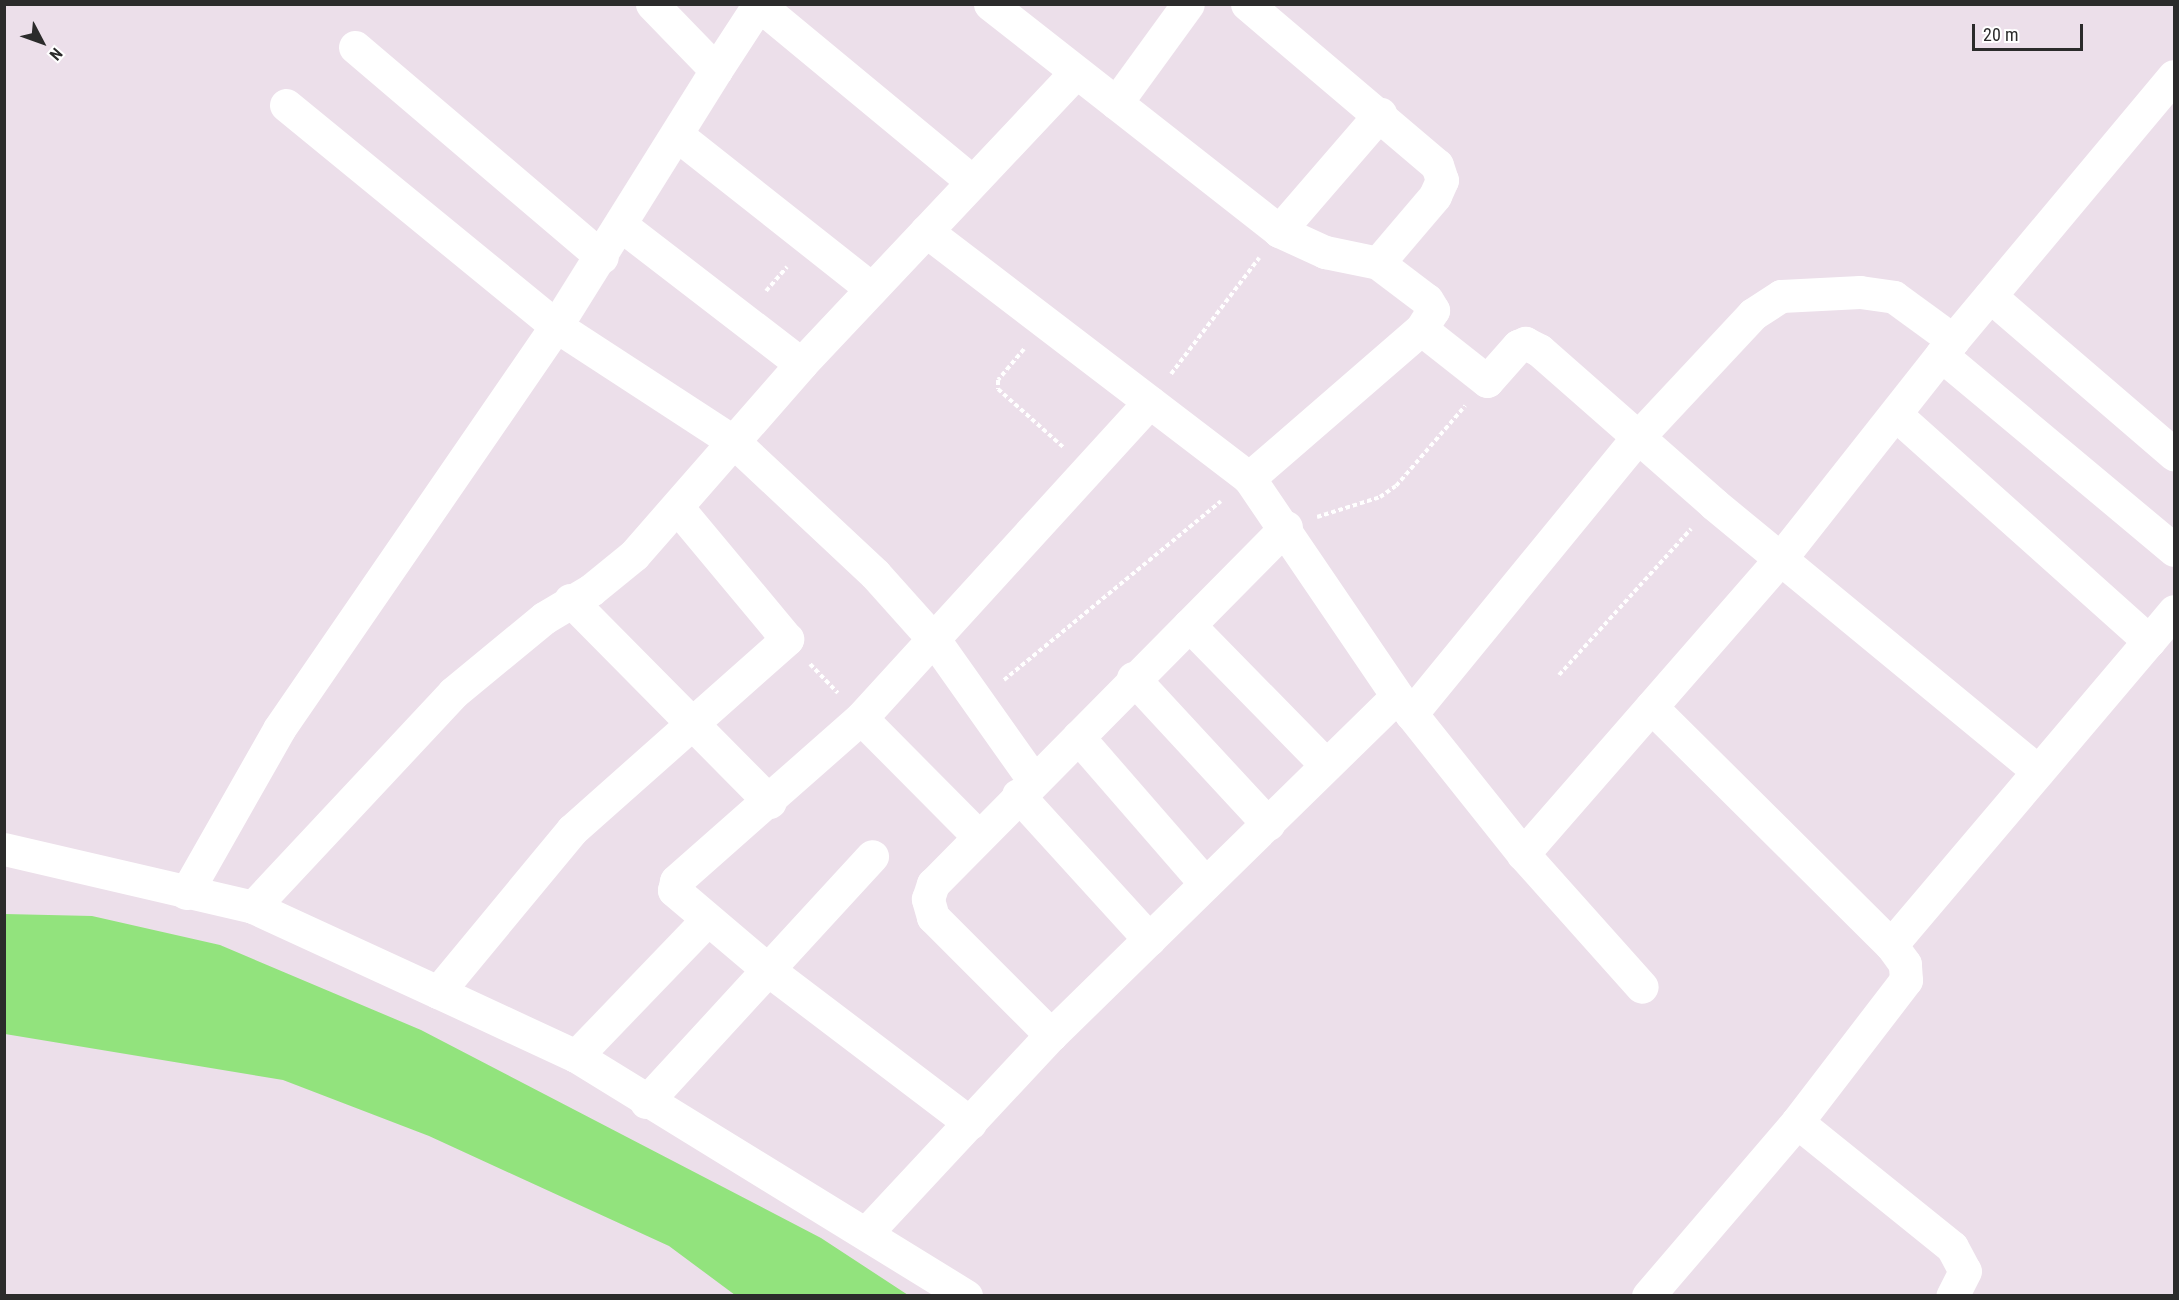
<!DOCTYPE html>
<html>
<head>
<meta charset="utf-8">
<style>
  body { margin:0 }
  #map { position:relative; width:2179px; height:1300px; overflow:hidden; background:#ecdfea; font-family:"Roboto Condensed",sans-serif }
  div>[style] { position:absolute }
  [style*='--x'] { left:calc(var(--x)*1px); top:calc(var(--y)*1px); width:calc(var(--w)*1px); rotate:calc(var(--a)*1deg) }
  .water>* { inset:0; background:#92e37d }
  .path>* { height:4px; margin-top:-2px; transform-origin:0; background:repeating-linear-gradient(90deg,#fff 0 4.5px,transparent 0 7.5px) }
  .minor>* { height:33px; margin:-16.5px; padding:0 16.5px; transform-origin:16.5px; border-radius:16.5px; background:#fff }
  .tertiary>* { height:33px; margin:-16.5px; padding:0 16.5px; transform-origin:16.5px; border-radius:16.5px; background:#fff }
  span { translate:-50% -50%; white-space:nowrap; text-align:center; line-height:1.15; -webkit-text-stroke:5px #fff; paint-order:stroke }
  .frame { position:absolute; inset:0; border:6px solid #2b2b2b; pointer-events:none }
  .north { position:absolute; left:12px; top:12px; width:60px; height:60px; -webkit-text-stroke:4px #fff; paint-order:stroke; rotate:131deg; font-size:16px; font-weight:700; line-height:24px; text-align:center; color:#2b2b2b }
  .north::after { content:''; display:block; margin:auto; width:21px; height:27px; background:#2b2b2b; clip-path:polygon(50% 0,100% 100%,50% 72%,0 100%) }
  .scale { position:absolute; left:1972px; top:24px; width:111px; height:27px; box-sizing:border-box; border:3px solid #2b2b2b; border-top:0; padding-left:8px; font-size:18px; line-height:21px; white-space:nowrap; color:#2b2b2b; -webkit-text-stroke:4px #fff; paint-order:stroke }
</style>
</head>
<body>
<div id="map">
  <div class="water">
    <i style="clip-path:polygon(5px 914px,92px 916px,220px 945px,421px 1030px,821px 1238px,908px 1295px,735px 1295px,669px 1246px,429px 1136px,283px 1080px,5px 1034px)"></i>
  </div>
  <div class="path">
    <i style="--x:766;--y:291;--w:32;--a:-49"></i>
    <i style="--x:1024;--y:349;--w:40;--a:130"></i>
    <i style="--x:998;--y:380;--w:9;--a:90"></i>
    <i style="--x:998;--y:389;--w:87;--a:41.7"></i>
    <i style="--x:1171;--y:374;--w:146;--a:-52.8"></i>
    <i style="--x:1317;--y:517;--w:66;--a:-17.6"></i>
    <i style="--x:1380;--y:497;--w:19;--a:-35"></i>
    <i style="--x:1396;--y:486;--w:106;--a:-49.2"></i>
    <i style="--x:810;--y:664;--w:40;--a:46"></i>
    <i style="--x:1559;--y:675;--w:197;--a:-47.9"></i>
    <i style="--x:1004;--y:680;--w:281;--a:-39.5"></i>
  </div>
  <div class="minor">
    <i style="--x:990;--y:4;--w:367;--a:38.1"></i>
    <i style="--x:1279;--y:231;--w:51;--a:24.5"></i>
    <i style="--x:1325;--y:252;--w:54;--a:11.7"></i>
    <i style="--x:1378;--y:263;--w:61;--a:37.1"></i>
    <i style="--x:1427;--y:300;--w:12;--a:59"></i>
    <i style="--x:1433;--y:310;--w:22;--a:122"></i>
    <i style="--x:1421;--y:329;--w:228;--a:139.1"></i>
    <i style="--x:1247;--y:4;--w:249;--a:40.3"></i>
    <i style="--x:1437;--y:165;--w:16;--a:72"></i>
    <i style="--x:1442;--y:180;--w:17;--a:114"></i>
    <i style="--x:1435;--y:196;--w:88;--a:130.4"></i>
    <i style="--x:759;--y:5;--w:276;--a:39.6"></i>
    <i style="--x:355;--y:47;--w:324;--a:40.4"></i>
    <i style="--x:716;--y:70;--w:79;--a:-56.9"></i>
    <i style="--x:1116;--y:103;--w:122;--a:-54"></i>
    <i style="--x:286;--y:105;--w:349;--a:39.3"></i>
    <i style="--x:556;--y:326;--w:212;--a:33.1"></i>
    <i style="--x:734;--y:442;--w:193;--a:43.1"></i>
    <i style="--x:875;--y:574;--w:90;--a:48.2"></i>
    <i style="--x:935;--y:641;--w:171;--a:54.7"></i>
    <i style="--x:677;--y:135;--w:248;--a:38.3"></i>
    <i style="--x:622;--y:226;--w:226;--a:37.6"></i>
    <i style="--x:926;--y:231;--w:407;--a:37.4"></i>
    <i style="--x:1249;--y:478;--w:263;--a:55.8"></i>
    <i style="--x:1397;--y:696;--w:202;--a:51.4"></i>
    <i style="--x:1523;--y:854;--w:178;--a:48.2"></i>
    <i style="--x:1279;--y:231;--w:155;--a:-49.2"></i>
    <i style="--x:1990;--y:296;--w:243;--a:40.7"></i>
    <i style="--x:1421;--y:329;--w:84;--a:38.2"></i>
    <i style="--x:1487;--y:381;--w:47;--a:-48.5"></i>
    <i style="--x:1518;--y:346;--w:8;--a:-23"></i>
    <i style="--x:1525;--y:343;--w:16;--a:27"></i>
    <i style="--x:1539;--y:350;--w:233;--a:41.3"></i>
    <i style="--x:1714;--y:504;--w:420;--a:39.5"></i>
    <i style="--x:1953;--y:340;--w:344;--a:-50.1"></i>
    <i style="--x:1941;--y:355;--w:304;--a:39.9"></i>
    <i style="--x:570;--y:600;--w:284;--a:45.3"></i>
    <i style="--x:1189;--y:625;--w:196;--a:45.6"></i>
    <i style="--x:2149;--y:641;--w:39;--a:-50"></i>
    <i style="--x:1133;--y:678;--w:199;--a:47.2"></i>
    <i style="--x:1411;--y:714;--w:358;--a:-50.7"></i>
    <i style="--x:1638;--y:437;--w:168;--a:-46.9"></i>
    <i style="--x:1753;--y:314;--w:33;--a:-33"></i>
    <i style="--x:1781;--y:296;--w:79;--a:-2.9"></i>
    <i style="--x:1860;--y:292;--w:34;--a:8"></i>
    <i style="--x:1894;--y:297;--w:73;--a:36.1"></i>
    <i style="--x:1953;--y:340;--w:278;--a:128.3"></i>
    <i style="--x:1781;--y:558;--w:393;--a:131.1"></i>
    <i style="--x:861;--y:718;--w:165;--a:45.2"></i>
    <i style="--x:1078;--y:737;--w:194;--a:49"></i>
    <i style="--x:1018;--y:795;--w:195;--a:47.7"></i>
    <i style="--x:186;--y:893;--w:189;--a:-60.4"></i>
    <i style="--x:279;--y:729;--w:489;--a:-55.5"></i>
    <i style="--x:556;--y:326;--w:302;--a:-58"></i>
    <i style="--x:716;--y:70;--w:92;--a:-134.1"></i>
    <i style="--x:253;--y:907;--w:293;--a:-46.9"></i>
    <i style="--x:453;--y:693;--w:118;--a:-39.5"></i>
    <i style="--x:544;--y:618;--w:55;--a:-30.8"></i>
    <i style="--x:591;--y:590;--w:55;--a:-39.1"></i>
    <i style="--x:634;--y:555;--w:254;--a:-48.8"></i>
    <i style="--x:801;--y:364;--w:401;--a:-46.7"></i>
    <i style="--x:1891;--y:945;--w:399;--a:-49.7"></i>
    <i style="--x:2149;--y:641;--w:339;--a:-138.2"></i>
    <i style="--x:438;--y:992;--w:210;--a:-50.4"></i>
    <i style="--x:572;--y:830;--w:288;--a:-41.6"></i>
    <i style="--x:787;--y:639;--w:170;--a:-129.8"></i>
    <i style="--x:1051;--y:1035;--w:167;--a:-135"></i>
    <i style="--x:933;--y:917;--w:19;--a:-106"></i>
    <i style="--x:928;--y:899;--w:16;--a:-72"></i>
    <i style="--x:933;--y:884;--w:502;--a:-45.32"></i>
    <i style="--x:576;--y:1056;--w:187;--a:-46.1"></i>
    <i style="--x:646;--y:1102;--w:334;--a:-47.4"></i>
    <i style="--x:1797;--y:1122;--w:199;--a:38.9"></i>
    <i style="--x:1952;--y:1247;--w:27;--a:62"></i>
    <i style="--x:1965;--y:1271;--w:28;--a:117"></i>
    <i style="--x:970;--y:1123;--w:255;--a:-142.8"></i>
    <i style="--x:767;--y:969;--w:122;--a:-139.7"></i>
    <i style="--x:674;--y:890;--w:9;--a:-77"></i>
    <i style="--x:676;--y:881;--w:247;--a:-41.4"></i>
    <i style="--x:861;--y:718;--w:428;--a:-47.6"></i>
    <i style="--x:868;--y:1231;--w:268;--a:-47"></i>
    <i style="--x:1051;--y:1035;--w:484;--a:-44.4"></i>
    <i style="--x:1648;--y:1296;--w:229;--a:-49.4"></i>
    <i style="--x:1797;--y:1122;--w:179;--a:-52.5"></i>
    <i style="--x:1906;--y:980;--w:16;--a:-94"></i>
    <i style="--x:1905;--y:964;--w:24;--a:-126"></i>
    <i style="--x:1891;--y:945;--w:338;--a:-135.2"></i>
  </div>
  <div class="tertiary">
    <i style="--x:4;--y:849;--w:256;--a:13.1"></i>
    <i style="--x:253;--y:907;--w:204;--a:24.7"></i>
    <i style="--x:438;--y:992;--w:152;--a:24.9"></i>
    <i style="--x:576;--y:1056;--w:458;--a:31.6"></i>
  </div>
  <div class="frame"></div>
  <div class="north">N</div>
  <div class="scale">20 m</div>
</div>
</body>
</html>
